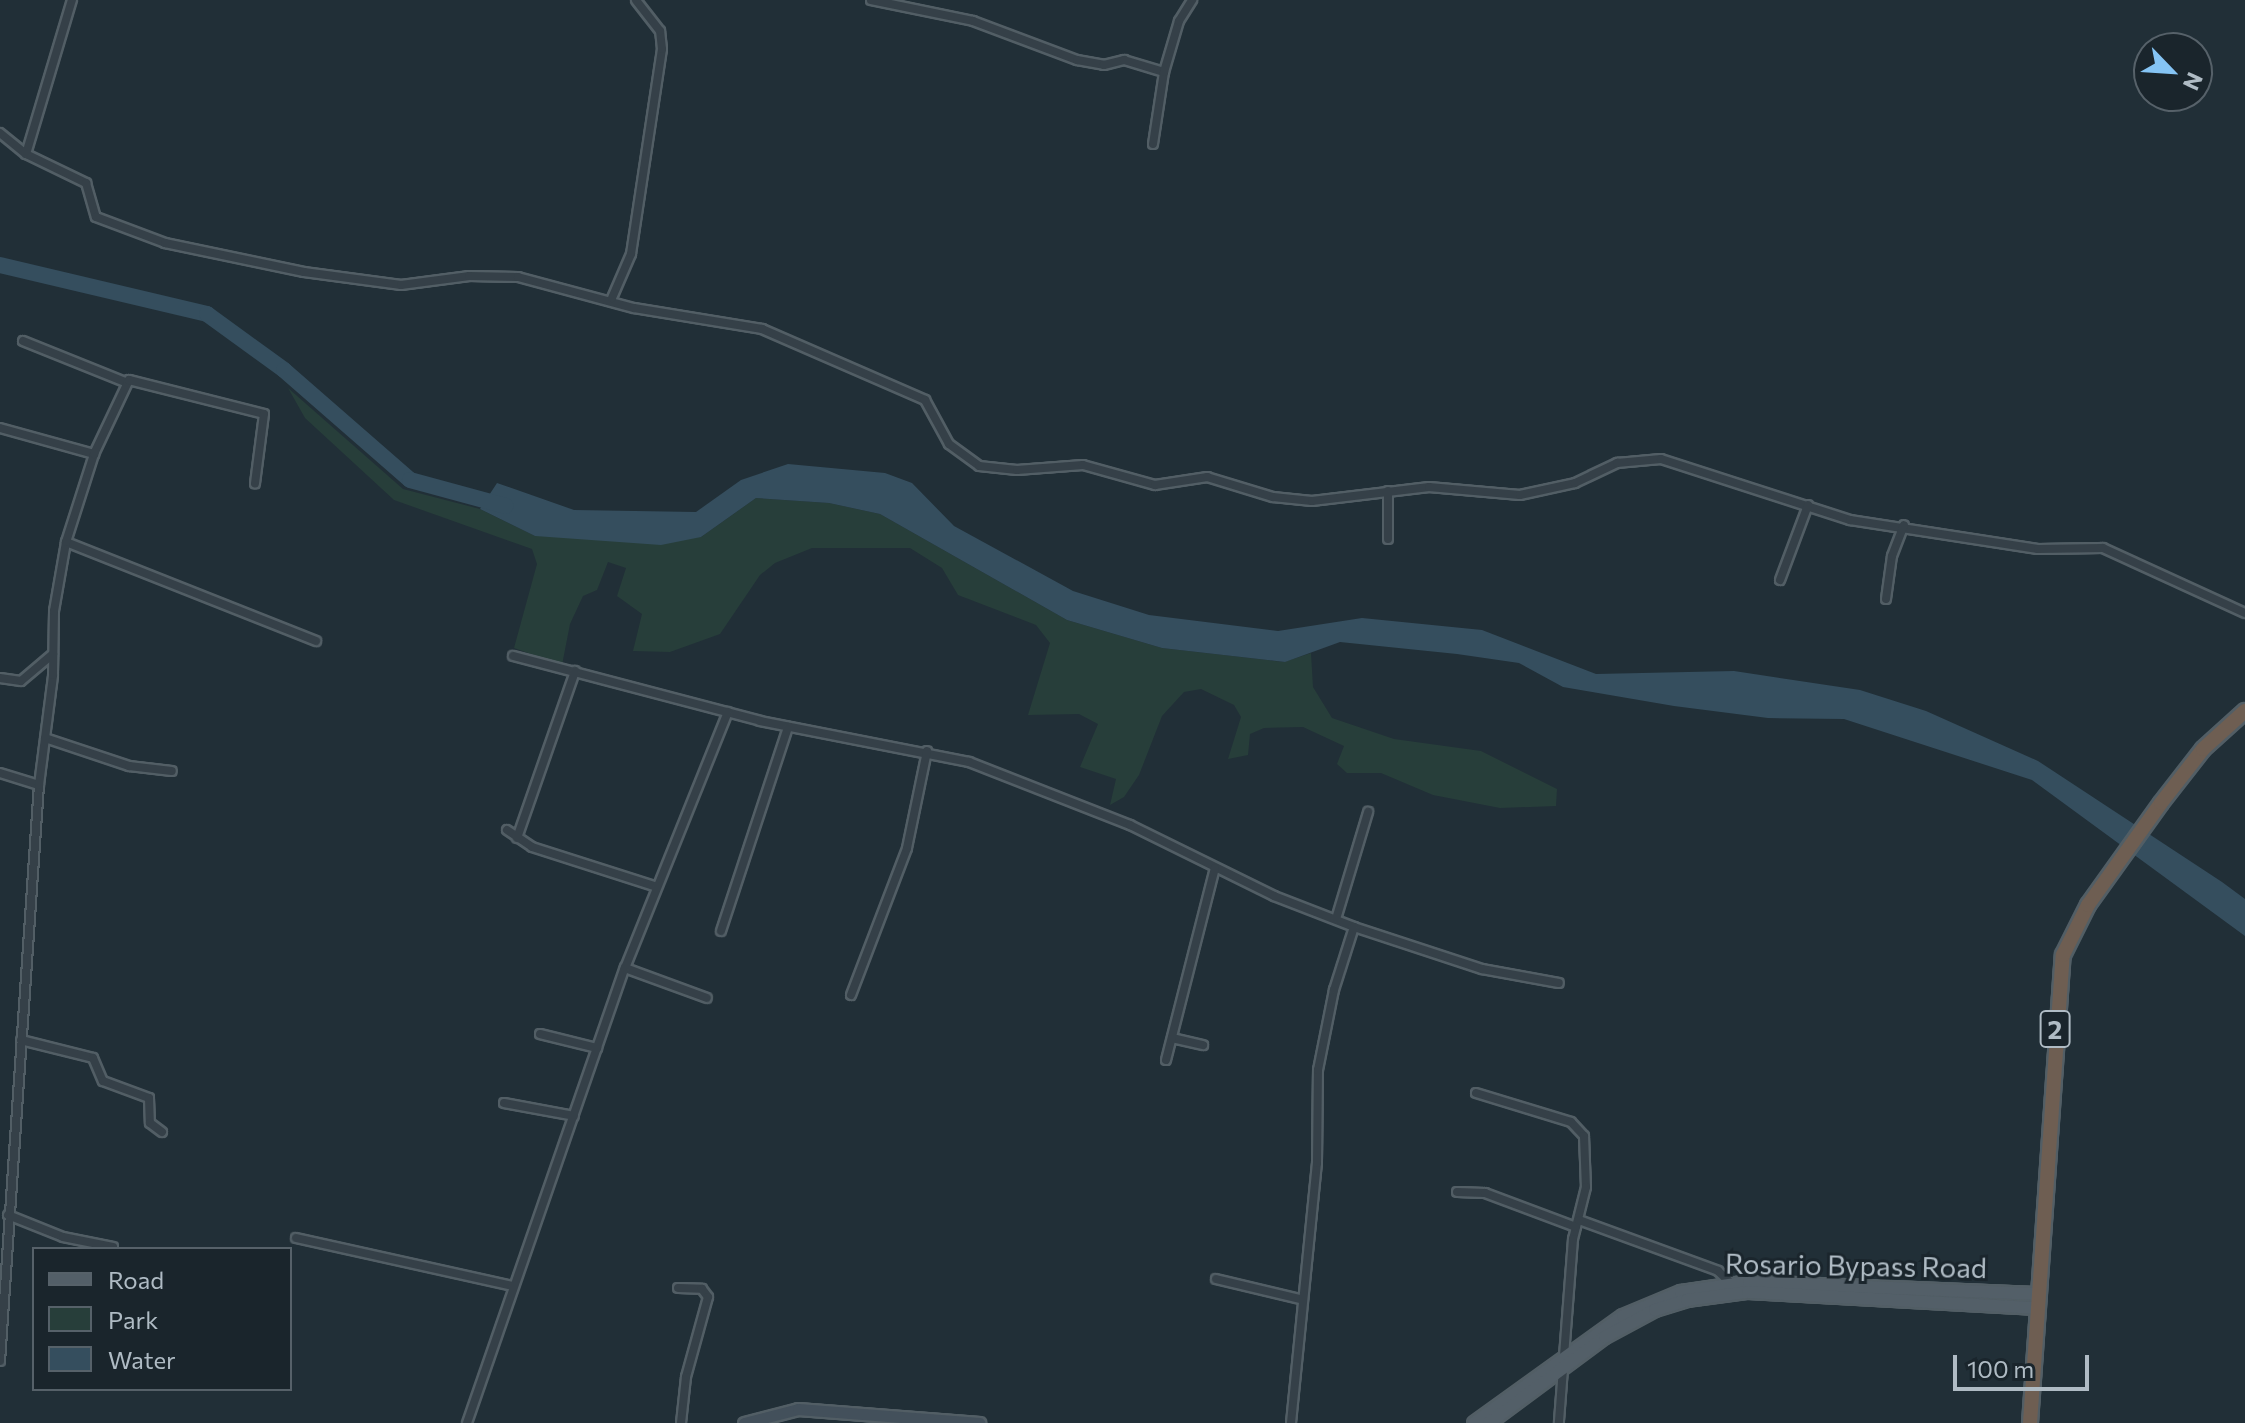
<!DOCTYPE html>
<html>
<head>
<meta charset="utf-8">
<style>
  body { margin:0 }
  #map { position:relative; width:2245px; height:1423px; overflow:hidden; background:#212f37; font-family:Commissioner,sans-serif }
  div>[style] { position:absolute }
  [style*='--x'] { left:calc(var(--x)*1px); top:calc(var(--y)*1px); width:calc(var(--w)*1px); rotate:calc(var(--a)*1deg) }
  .green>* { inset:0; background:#273e3a }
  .water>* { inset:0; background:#354e5e }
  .river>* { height:16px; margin:-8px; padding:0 8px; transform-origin:8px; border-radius:8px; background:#354e5e }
  .roads { filter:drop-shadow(2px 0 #525e65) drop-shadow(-2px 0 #525e65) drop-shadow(0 2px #525e65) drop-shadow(0 -2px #525e65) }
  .street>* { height:8px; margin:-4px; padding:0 4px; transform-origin:4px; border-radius:4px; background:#354048 }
  .secondary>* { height:11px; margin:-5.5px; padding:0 5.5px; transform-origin:5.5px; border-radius:5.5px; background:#43505b }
  .primary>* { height:12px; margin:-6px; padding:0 6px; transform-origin:6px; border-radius:6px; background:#535f68 }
  .highway>* { height:14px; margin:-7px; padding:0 7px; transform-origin:7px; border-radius:7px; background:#6e5e52 }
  span { translate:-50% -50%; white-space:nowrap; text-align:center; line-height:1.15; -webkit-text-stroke:6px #1a252c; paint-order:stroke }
  .shield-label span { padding:2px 6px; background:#1a252c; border:2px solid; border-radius:6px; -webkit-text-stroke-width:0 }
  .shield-label { font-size:26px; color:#afbbc4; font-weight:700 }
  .street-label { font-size:28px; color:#afbbc4 }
  .legend { position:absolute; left:32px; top:1247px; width:260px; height:144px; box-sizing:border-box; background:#1a252c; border:2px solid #566169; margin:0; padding:10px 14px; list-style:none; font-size:24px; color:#afbbc4 }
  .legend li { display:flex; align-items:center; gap:16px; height:40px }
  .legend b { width:40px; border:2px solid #566169 }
  .north { position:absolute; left:2133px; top:32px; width:80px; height:80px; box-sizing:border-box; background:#1a252c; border:2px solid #566169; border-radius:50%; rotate:115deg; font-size:22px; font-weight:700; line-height:32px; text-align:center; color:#afbbc4 }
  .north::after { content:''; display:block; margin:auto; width:28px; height:36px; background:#85c4f4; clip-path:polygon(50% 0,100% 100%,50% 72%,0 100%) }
  .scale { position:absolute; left:1953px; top:1355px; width:136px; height:36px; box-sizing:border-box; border:4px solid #afbbc4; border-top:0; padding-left:10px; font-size:24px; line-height:28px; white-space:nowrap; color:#afbbc4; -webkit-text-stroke:6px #1a252c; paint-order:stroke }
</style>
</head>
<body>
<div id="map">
  <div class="green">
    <i style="clip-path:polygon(288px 388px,403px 489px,480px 509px,535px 536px,701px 537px,756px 498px,829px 503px,880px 514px,1067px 620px,1162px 648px,1284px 662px,1311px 653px,1313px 687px,1332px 718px,1394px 739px,1481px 751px,1557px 789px,1556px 806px,1500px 808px,1433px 795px,1381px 773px,1347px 773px,1337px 764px,1344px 746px,1303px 727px,1264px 728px,1250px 734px,1248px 755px,1228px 759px,1241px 717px,1234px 705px,1201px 689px,1184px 692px,1162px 716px,1139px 775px,1124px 797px,1110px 805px,1116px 779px,1080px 767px,1098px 724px,1079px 714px,1028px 715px,1050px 643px,1036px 625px,958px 595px,942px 568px,910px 548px,812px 548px,775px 563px,760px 575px,720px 634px,670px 652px,633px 651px,642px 614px,617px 596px,626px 568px,608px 562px,597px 590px,583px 596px,570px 624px,562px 665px,514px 648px,537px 564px,532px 549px,394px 500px,305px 418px)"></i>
  </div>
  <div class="water">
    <i style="clip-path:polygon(788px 464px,885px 473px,912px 483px,954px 526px,1073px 591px,1149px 615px,1278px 631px,1362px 618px,1482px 630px,1596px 674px,1734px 671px,1860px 690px,1926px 711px,2038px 761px,2222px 882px,2245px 899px,2245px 936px,2032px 780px,1844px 719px,1768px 718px,1674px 706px,1563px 687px,1519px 663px,1457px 654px,1340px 642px,1285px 662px,1162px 648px,1067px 620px,880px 514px,829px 503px,756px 498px,701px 537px,661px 545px,535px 536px,480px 509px,497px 483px,574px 510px,696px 512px,741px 480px)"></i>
  </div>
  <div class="river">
    <i style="--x:0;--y:265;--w:213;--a:13.3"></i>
    <i style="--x:207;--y:314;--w:95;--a:36"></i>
    <i style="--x:284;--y:370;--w:167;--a:41.1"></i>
    <i style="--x:410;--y:480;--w:99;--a:15.2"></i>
  </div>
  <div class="roads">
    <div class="street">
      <i style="--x:871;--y:0;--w:104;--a:11.6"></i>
      <i style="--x:973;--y:21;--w:111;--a:20.6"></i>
      <i style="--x:1077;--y:60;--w:27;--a:10"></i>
      <i style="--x:1104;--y:65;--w:21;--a:-14"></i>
      <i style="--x:1124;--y:60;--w:42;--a:16.7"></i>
      <i style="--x:0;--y:133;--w:33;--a:39"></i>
      <i style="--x:26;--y:154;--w:67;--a:25.8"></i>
      <i style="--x:86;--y:183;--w:35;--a:74"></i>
      <i style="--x:96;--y:217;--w:74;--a:20.6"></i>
      <i style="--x:165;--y:243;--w:142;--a:11.8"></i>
      <i style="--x:304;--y:272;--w:98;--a:7.6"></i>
      <i style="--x:401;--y:285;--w:69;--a:-7.5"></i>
      <i style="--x:469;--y:276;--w:49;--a:1.2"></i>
      <i style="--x:518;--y:277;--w:120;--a:15"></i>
      <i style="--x:634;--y:308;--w:130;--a:9.3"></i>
      <i style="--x:762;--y:329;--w:178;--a:23.5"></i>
      <i style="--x:925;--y:400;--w:50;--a:61.4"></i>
      <i style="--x:949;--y:444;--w:37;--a:36"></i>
      <i style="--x:979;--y:466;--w:38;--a:6"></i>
      <i style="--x:1017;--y:470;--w:66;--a:-4.3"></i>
      <i style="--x:1083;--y:465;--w:75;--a:15.5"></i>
      <i style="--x:1155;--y:485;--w:53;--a:-8.7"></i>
      <i style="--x:1207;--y:477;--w:69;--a:16.9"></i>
      <i style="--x:1273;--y:497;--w:39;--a:6"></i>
      <i style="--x:1312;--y:501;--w:118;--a:-6.8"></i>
      <i style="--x:1429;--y:487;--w:91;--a:5"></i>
      <i style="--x:1520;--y:495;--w:56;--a:-12.3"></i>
      <i style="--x:1575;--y:483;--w:47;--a:-25.5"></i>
      <i style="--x:1617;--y:463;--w:44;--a:-5.2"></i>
      <i style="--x:1661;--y:459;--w:199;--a:17.9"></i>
      <i style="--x:1850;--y:520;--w:190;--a:8.8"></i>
      <i style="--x:2038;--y:549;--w:65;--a:-0.9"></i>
      <i style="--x:2103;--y:548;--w:156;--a:24.6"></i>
      <i style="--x:1153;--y:144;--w:73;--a:-81.3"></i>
      <i style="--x:1164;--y:72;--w:53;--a:-73.6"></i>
      <i style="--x:1179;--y:21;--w:25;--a:-58"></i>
      <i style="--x:26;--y:154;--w:161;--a:-73.4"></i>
      <i style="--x:612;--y:298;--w:48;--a:-66.6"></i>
      <i style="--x:631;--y:254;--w:207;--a:-81.4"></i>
      <i style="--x:662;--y:49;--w:18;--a:-96"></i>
      <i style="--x:660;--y:31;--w:39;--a:-128"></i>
      <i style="--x:23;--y:341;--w:110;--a:21.9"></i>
      <i style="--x:0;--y:428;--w:98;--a:15.5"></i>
      <i style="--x:1388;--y:491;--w:48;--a:90"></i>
      <i style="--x:66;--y:542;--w:269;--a:21.6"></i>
      <i style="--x:1780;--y:580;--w:80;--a:-69.5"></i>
      <i style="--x:1886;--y:599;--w:43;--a:-82.1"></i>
      <i style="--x:1892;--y:556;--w:33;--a:-69"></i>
      <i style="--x:513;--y:656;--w:255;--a:14.7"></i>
      <i style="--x:760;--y:721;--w:213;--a:11.1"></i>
      <i style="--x:969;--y:762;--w:173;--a:21.4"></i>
      <i style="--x:1130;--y:825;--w:161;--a:26.2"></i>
      <i style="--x:1274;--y:896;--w:86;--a:21.2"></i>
      <i style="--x:1354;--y:927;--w:135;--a:18.2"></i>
      <i style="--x:1482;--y:969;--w:78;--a:10.3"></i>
      <i style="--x:0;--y:678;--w:21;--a:8"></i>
      <i style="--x:21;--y:681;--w:42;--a:-40.2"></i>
      <i style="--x:45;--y:738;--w:89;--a:18.4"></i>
      <i style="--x:129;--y:766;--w:43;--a:6.6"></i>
      <i style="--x:0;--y:773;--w:41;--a:17.1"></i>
      <i style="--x:507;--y:830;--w:30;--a:34"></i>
      <i style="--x:532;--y:847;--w:131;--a:17.7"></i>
      <i style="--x:517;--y:838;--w:177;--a:-70.8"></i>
      <i style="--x:1336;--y:919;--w:112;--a:-73.3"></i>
      <i style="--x:721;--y:931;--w:215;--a:-71.8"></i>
      <i style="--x:625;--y:968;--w:87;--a:20.1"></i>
      <i style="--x:851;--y:995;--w:157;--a:-69.1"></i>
      <i style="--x:907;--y:848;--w:99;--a:-78.3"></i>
      <i style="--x:540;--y:1034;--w:59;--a:13.8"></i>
      <i style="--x:1172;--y:1038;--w:32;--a:13"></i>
      <i style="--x:21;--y:1040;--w:74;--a:14"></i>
      <i style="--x:93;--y:1058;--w:25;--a:67"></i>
      <i style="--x:103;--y:1081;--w:49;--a:20.3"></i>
      <i style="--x:149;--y:1098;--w:25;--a:88"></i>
      <i style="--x:150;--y:1123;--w:15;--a:37"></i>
      <i style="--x:1166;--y:1060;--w:198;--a:-75.7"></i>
      <i style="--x:1476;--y:1093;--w:99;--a:17"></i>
      <i style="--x:1571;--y:1122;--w:19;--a:47"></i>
      <i style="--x:1584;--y:1136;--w:51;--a:87.8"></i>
      <i style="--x:1586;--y:1187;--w:54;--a:104"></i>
      <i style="--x:1573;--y:1239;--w:185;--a:94.4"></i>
      <i style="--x:504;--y:1103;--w:71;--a:10.5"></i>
      <i style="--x:1457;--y:1192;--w:28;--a:2"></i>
      <i style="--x:1485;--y:1193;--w:97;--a:20.5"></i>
      <i style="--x:8;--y:1215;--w:59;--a:21.8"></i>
      <i style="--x:63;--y:1237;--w:51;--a:11.3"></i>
      <i style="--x:1579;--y:1220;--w:148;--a:20.1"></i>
      <i style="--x:1718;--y:1271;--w:19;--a:43"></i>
      <i style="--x:296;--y:1238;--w:222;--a:12.5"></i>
      <i style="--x:1216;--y:1279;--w:86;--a:13.4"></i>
      <i style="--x:678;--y:1288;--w:24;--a:2"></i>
      <i style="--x:702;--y:1289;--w:10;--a:53"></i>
      <i style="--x:708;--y:1297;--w:83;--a:105.4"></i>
      <i style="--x:686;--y:1377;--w:46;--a:96.2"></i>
      <i style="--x:0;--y:1361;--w:577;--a:-86.13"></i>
      <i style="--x:39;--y:785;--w:111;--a:-82.7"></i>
      <i style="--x:53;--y:675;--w:64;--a:-89.1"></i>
      <i style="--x:54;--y:611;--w:70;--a:-80.1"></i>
      <i style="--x:66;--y:542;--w:92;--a:-72.3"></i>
      <i style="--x:94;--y:454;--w:82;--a:-64.7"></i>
      <i style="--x:129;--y:380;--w:139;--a:14.1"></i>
      <i style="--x:264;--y:414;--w:70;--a:97.4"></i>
      <i style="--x:467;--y:1423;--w:482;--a:-70.9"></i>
      <i style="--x:625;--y:968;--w:276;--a:-68.1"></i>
      <i style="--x:1291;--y:1423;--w:261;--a:-84.3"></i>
      <i style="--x:1317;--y:1163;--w:93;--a:-89.4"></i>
      <i style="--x:1318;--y:1070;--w:82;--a:-78.7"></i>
      <i style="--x:1334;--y:990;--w:66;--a:-72.4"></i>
    </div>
    <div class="secondary">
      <i style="--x:744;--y:1423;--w:56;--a:-14.5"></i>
      <i style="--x:798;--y:1409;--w:182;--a:4.4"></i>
    </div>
    <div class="primary">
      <i style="--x:1474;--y:1423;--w:183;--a:-35.7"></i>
      <i style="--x:1623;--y:1316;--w:63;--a:-22.5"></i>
      <i style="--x:1681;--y:1292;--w:69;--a:-8.4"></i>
      <i style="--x:1749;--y:1282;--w:288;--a:2.4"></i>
      <i style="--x:1489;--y:1423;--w:144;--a:-36.6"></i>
      <i style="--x:1605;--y:1337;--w:57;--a:-28.4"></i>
      <i style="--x:1655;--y:1310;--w:34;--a:-17"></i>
      <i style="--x:1687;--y:1300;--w:62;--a:-7.5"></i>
      <i style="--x:1748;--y:1292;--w:289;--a:3.2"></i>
    </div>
    <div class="highway">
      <i style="--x:2030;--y:1423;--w:469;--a:-86"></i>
      <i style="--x:2063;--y:955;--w:56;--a:-63.4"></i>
      <i style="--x:2088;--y:905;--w:125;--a:-54.4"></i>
      <i style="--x:2161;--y:803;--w:68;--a:-52.1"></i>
      <i style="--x:2203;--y:749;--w:57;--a:-42.1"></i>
    </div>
  </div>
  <div class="shield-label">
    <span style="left:2055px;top:1029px">2</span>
  </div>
  <div class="street-label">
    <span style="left:1856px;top:1265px;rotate:1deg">Rosario Bypass Road</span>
  </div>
  <ul class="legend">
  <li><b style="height:10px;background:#535f68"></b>Road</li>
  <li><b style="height:22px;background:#273e3a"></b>Park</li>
  <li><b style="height:22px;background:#354e5e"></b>Water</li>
  </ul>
  <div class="north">N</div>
  <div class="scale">100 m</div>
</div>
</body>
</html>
